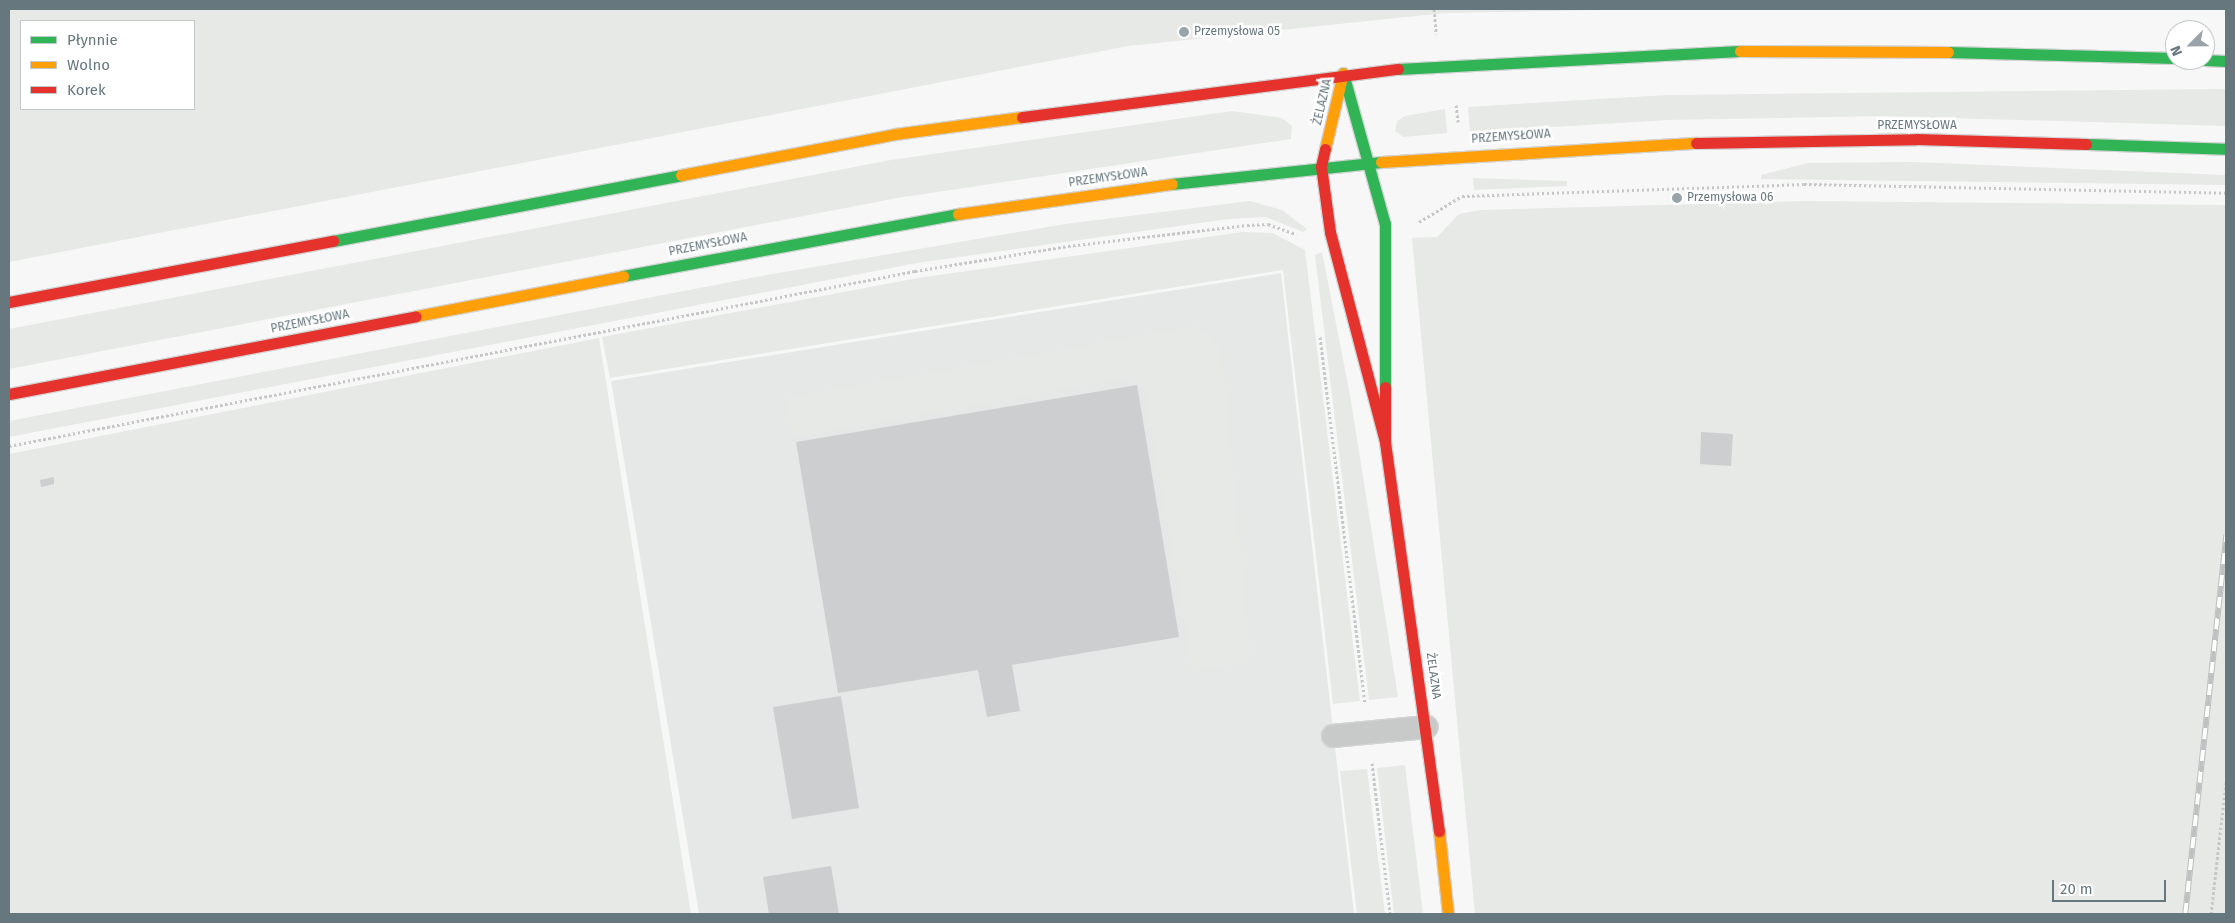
<!DOCTYPE html>
<html>
<head>
<meta charset="utf-8">
<style>
  body { margin:0 }
  #map { position:relative; width:2235px; height:923px; overflow:hidden; background:#f7f7f7; font-family:"Fira Sans",sans-serif }
  div>[style] { position:absolute }
  [style*='--x'] { left:calc(var(--x)*1px); top:calc(var(--y)*1px); width:calc(var(--w)*1px); rotate:calc(var(--a)*1deg) }
  .built>* { inset:0; background:#e6e8e7 }
  .green>* { inset:0; background:#e6e9e5 }
  .building>* { inset:0; background:#cccecf }
  .path>* { height:3px; margin-top:-1.5px; transform-origin:0; background:repeating-linear-gradient(90deg,#c6c7c8 0 2.5px,transparent 0 5px) }
  .roads { filter:drop-shadow(1px 0 #d3d4d5) drop-shadow(-1px 0 #d3d4d5) drop-shadow(0 1px #d3d4d5) drop-shadow(0 -1px #d3d4d5) }
  .lane>* { height:22px; margin:-11px; padding:0 11px; transform-origin:11px; border-radius:11px; background:#c8caca }
  .fast>* { height:11px; margin:-5.5px; padding:0 5.5px; transform-origin:5.5px; border-radius:5.5px; background:#30b455 }
  .slow>* { height:11px; margin:-5.5px; padding:0 5.5px; transform-origin:5.5px; border-radius:5.5px; background:#ff9f0a }
  .jam>* { height:11px; margin:-5.5px; padding:0 5.5px; transform-origin:5.5px; border-radius:5.5px; background:#e5322d }
  .rail>* { height:5.5px; margin-top:-2.75px; transform-origin:0; background:repeating-linear-gradient(90deg,#fff 0 11px,#bec1c1 0 22px); box-sizing:border-box; border-block:1px solid #bec1c1 }
  .dots>* { width:14px; height:14px; translate:-50% -50%; box-sizing:border-box; border:2px solid #fff; border-radius:50% }
  span { translate:-50% -50%; white-space:nowrap; text-align:center; line-height:1.15; -webkit-text-stroke:5px #fff; paint-order:stroke }
  .poi-label { font-size:12px; color:#66777e }
  .left { translate:0 -50%; text-align:left }
  .street-label { font-size:12px; color:#66777e }
  .frame { position:absolute; inset:0; border:10px solid #66777e; pointer-events:none }
  .legend { position:absolute; left:20px; top:20px; width:175px; height:90px; box-sizing:border-box; background:#fff; border:1px solid #c2c9cb; margin:0; padding:6px 9px; list-style:none; font-size:15px; color:#66777e }
  .legend li { display:flex; align-items:center; gap:10px; height:25px }
  .legend b { width:25px; border:1px solid #c2c9cb }
  .north { position:absolute; left:2165px; top:20px; width:50px; height:50px; box-sizing:border-box; background:#fff; border:1px solid #c2c9cb; border-radius:50%; rotate:247deg; font-size:14px; font-weight:700; line-height:20px; text-align:center; color:#66777e }
  .north::after { content:''; display:block; margin:auto; width:18px; height:22px; background:#99a4a8; clip-path:polygon(50% 0,100% 100%,50% 72%,0 100%) }
  .scale { position:absolute; left:2052px; top:880px; width:114px; height:22px; box-sizing:border-box; border:2px solid #66777e; border-top:0; padding-left:6px; font-size:15px; line-height:18px; white-space:nowrap; color:#66777e; -webkit-text-stroke:4px #fff; paint-order:stroke }
</style>
</head>
<body>
<div id="map">
  <div class="built">
    <i style="clip-path:polygon(1281px 273px,1354px 914px,699px 914px,611px 381px)"></i>
  </div>
  <div class="green">
    <i style="clip-path:polygon(evenodd,9px 9px,1653px 9px,1444px 13px,1128px 46px,9px 262px,9px 9px,194px 21px,194px 109px,21px 109px,21px 21px,194px 21px)"></i>
    <i style="clip-path:polygon(2217px 89px,2226px 89px,2226px 126px,1882px 116px,1667px 120px,1470px 132px,1468px 107px,1667px 95px)"></i>
    <i style="clip-path:polygon(1445px 109px,1447px 133px,1403px 137px,1395px 131px,1397px 121px,1405px 116px)"></i>
    <i style="clip-path:polygon(1232px 111px,1282px 118px,1292px 126px,1291px 139px,897px 198px,9px 369px,9px 329px,891px 160px)"></i>
    <i style="clip-path:polygon(1914px 162px,2226px 175px,2226px 185px,1761px 179px,1761px 175px,1808px 163px)"></i>
    <i style="clip-path:polygon(1473px 178px,1567px 181px,1567px 186px,1474px 190px)"></i>
    <i style="clip-path:polygon(1250px 201px,1282px 210px,1307px 229px,1303px 232px,1266px 217px,1228px 219px,917px 263px,9px 437px,9px 421px,767px 275px,1065px 224px)"></i>
    <i style="clip-path:polygon(1806px 201px,2226px 205px,2226px 914px,1475px 914px,1412px 238px,1437px 237px,1459px 214px,1482px 210px)"></i>
    <i style="clip-path:polygon(1242px 232px,1273px 233px,1305px 250px,1360px 701px,1333px 704px,1283px 270px,610px 378px,602px 337px,918px 278px)"></i>
    <i style="clip-path:polygon(1322px 252px,1350px 395px,1398px 697px,1369px 700px,1315px 255px)"></i>
    <i style="clip-path:polygon(1197px 326px,1221px 348px,1250px 653px,1231px 665px,1193px 671px,1142px 375px,794px 437px,787px 398px)"></i>
    <i style="clip-path:polygon(599px 338px,691px 914px,9px 914px,9px 454px)"></i>
    <i style="clip-path:polygon(1405px 765px,1423px 914px,1394px 914px,1377px 768px)"></i>
    <i style="clip-path:polygon(1367px 769px,1385px 914px,1357px 914px,1340px 771px)"></i>
  </div>
  <div class="building">
    <i style="clip-path:polygon(1137px 385px,1179px 637px,1012px 665px,1020px 711px,987px 717px,978px 670px,838px 693px,796px 442px)"></i>
    <i style="clip-path:polygon(1701px 432px,1733px 434px,1731px 466px,1700px 464px)"></i>
    <i style="clip-path:polygon(54px 477px,54px 484px,41px 487px,40px 480px)"></i>
    <i style="clip-path:polygon(841px 696px,859px 808px,792px 819px,773px 707px)"></i>
    <i style="clip-path:polygon(831px 866px,839px 914px,769px 914px,763px 877px)"></i>
  </div>
  <div class="path">
    <i style="--x:1434;--y:9;--w:25;--a:85"></i>
    <i style="--x:1456;--y:105;--w:17;--a:83"></i>
    <i style="--x:1419;--y:222;--w:50;--a:-31.2"></i>
    <i style="--x:1462;--y:196;--w:342;--a:-2"></i>
    <i style="--x:1804;--y:184;--w:422;--a:1.2"></i>
    <i style="--x:1320;--y:337;--w:369;--a:83"></i>
    <i style="--x:9;--y:446;--w:923;--a:-10.93"></i>
    <i style="--x:915;--y:271;--w:155;--a:-9.3"></i>
    <i style="--x:1068;--y:246;--w:180;--a:-6.7"></i>
    <i style="--x:1247;--y:225;--w:21;--a:-3"></i>
    <i style="--x:1268;--y:224;--w:30;--a:20"></i>
    <i style="--x:1372;--y:763;--w:152;--a:83.2"></i>
    <i style="--x:2211;--y:914;--w:132;--a:-83.5"></i>
  </div>
  <div class="roads">
    <div class="lane">
      <i style="--x:1333;--y:736;--w:94;--a:-5.5"></i>
    </div>
    <div class="fast">
      <i style="--x:1948;--y:52;--w:227;--a:1.5"></i>
      <i style="--x:2205;--y:60;--w:21;--a:3"></i>
      <i style="--x:1398;--y:69;--w:342;--a:-3"></i>
      <i style="--x:1343;--y:73;--w:157;--a:74.5"></i>
      <i style="--x:1385;--y:224;--w:163;--a:90"></i>
      <i style="--x:2086;--y:144;--w:140;--a:2"></i>
      <i style="--x:1172;--y:184;--w:210;--a:-6"></i>
      <i style="--x:333;--y:241;--w:354;--a:-10.7"></i>
      <i style="--x:623;--y:276;--w:341;--a:-10.5"></i>
    </div>
    <div class="slow">
      <i style="--x:1740;--y:51;--w:208;--a:0.3"></i>
      <i style="--x:1325;--y:149;--w:78;--a:-76.7"></i>
      <i style="--x:1381;--y:162;--w:316;--a:-3.5"></i>
      <i style="--x:681;--y:175;--w:218;--a:-10.8"></i>
      <i style="--x:895;--y:134;--w:128;--a:-7.6"></i>
      <i style="--x:958;--y:214;--w:216;--a:-8"></i>
      <i style="--x:416;--y:316;--w:211;--a:-10.9"></i>
      <i style="--x:1439;--y:831;--w:83;--a:83.8"></i>
    </div>
    <div class="jam">
      <i style="--x:1022;--y:117;--w:379;--a:-7.3"></i>
      <i style="--x:1696;--y:143;--w:220;--a:-1"></i>
      <i style="--x:1916;--y:139;--w:170;--a:1.7"></i>
      <i style="--x:1325;--y:149;--w:17;--a:103"></i>
      <i style="--x:1321;--y:166;--w:67;--a:82.2"></i>
      <i style="--x:1330;--y:232;--w:217;--a:75.3"></i>
      <i style="--x:1385;--y:442;--w:55;--a:-90"></i>
      <i style="--x:9;--y:302;--w:330;--a:-10.7"></i>
      <i style="--x:9;--y:394;--w:414;--a:-10.8"></i>
      <i style="--x:1385;--y:442;--w:393;--a:82.1"></i>
    </div>
  </div>
  <div class="rail">
    <i style="--x:2185;--y:914;--w:381;--a:-83.8"></i>
  </div>
  <div class="dots">
    <i style="left:1184px;top:32px;background:#99a4a8"></i>
    <i style="left:1677px;top:198px;background:#99a4a8"></i>
  </div>
  <div class="poi-label">
    <span class="left" style="left:1194px;top:32px">Przemysłowa 05</span>
    <span class="left" style="left:1687px;top:198px">Przemysłowa 06</span>
  </div>
  <div class="street-label">
    <span style="left:1323px;top:102px;rotate:-77deg">ŻELAZNA</span>
    <span style="left:1917px;top:126px">PRZEMYSŁOWA</span>
    <span style="left:1511px;top:137px;rotate:-4deg">PRZEMYSŁOWA</span>
    <span style="left:1108px;top:178px;rotate:-8deg">PRZEMYSŁOWA</span>
    <span style="left:708px;top:245px;rotate:-11deg">PRZEMYSŁOWA</span>
    <span style="left:310px;top:322px;rotate:-11deg">PRZEMYSŁOWA</span>
    <span style="left:1433px;top:676px;rotate:82deg">ŻELAZNA</span>
  </div>
  <div class="frame"></div>
  <ul class="legend">
  <li><b style="height:6px;background:#30b455"></b>Płynnie</li>
  <li><b style="height:6px;background:#ff9f0a"></b>Wolno</li>
  <li><b style="height:6px;background:#e5322d"></b>Korek</li>
  </ul>
  <div class="north">N</div>
  <div class="scale">20 m</div>
</div>
</body>
</html>
